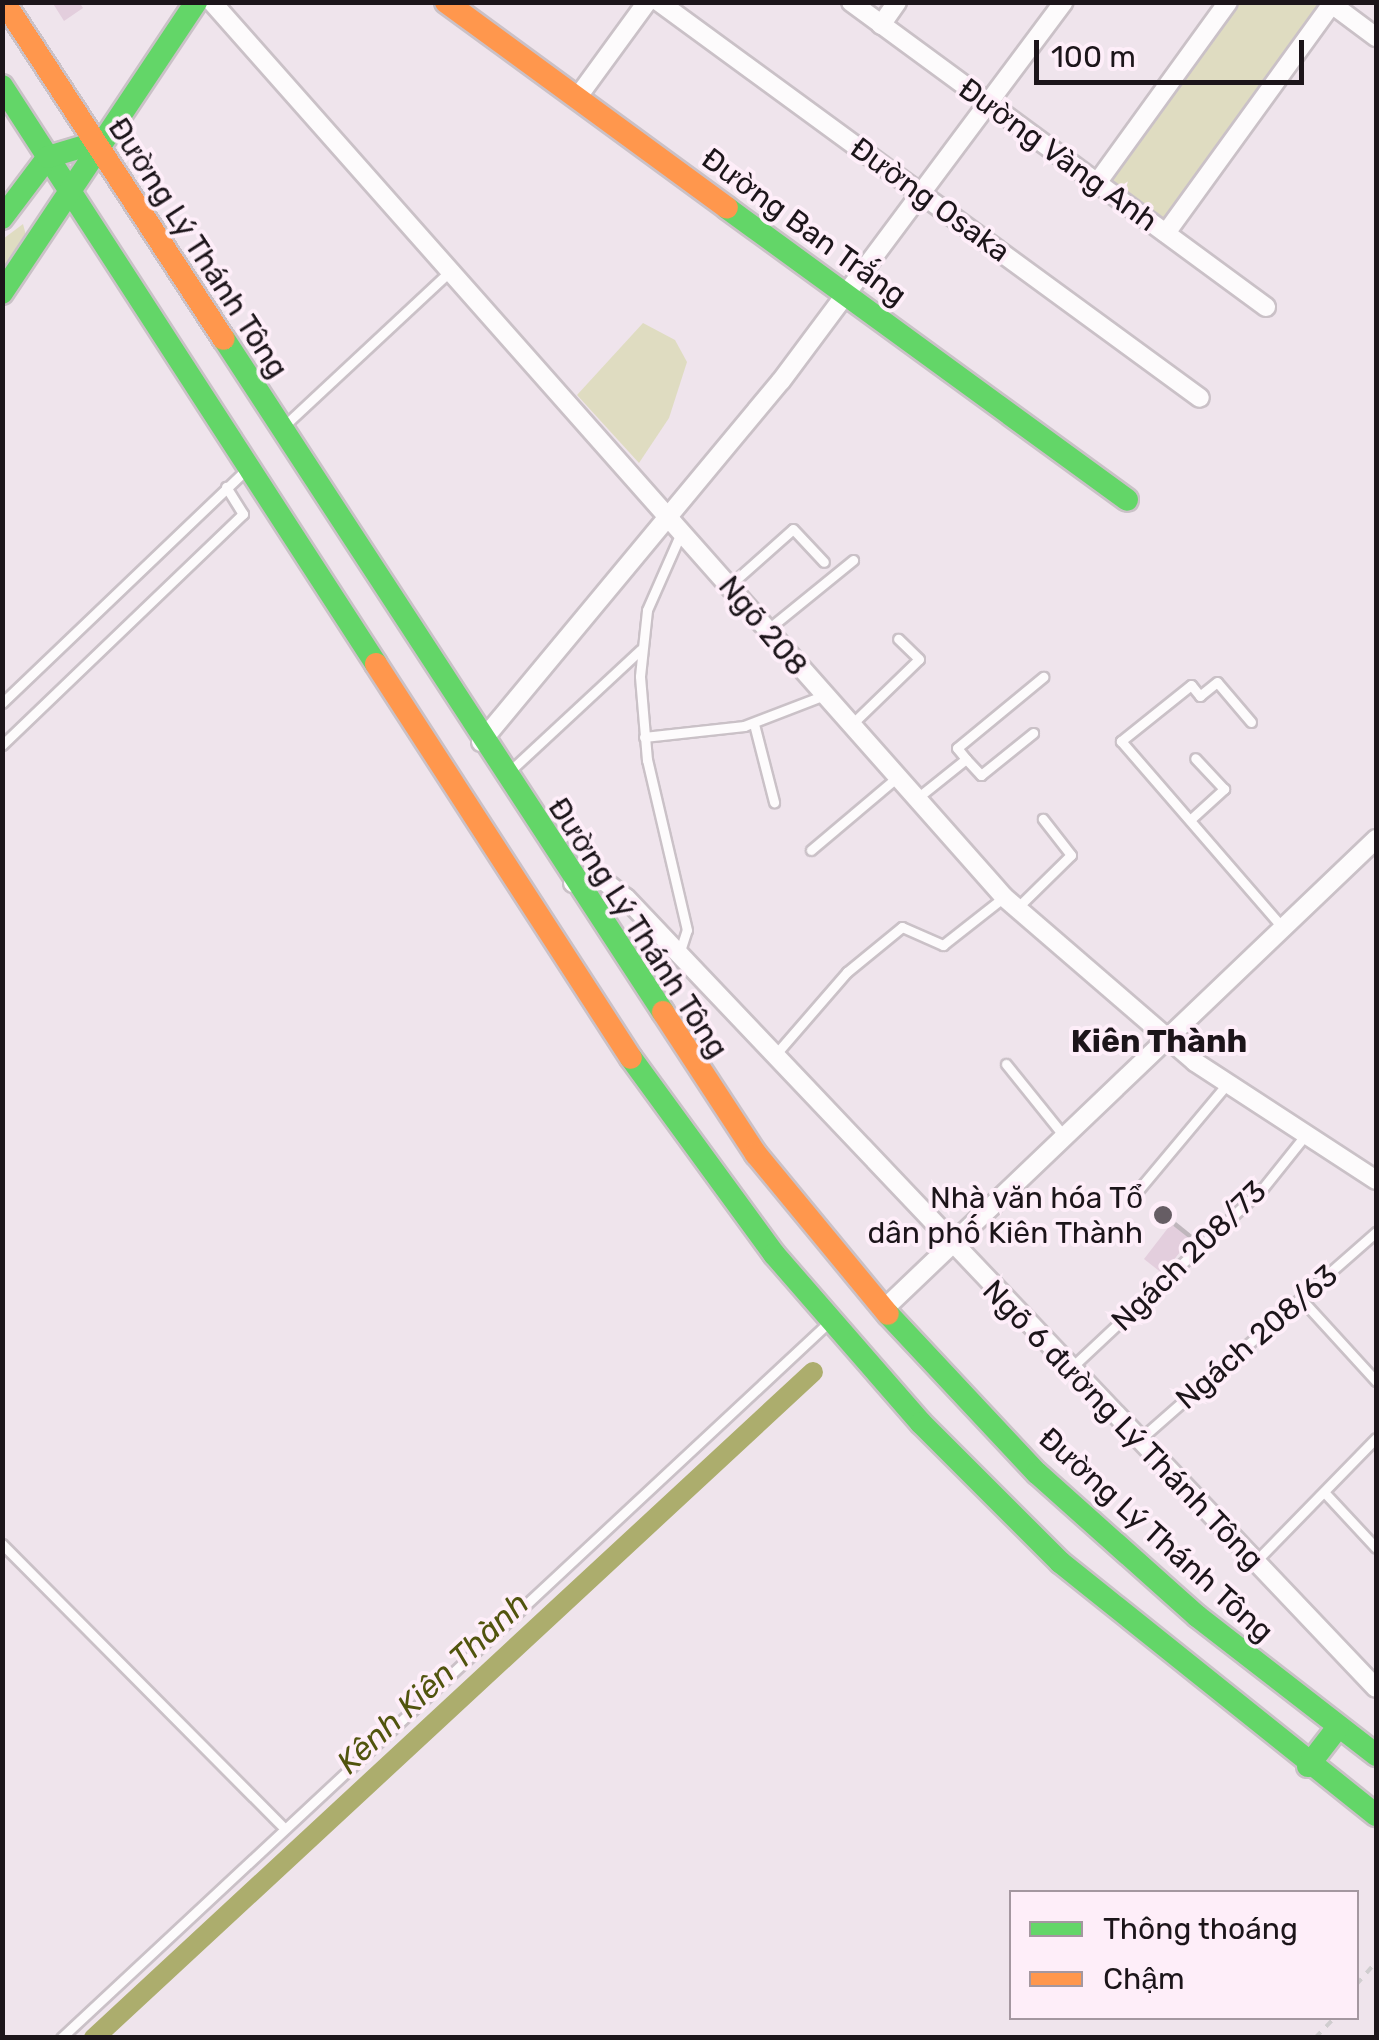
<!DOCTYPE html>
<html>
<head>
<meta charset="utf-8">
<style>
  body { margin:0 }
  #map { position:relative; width:1379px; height:2040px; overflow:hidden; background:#efe4ec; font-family:Rubik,sans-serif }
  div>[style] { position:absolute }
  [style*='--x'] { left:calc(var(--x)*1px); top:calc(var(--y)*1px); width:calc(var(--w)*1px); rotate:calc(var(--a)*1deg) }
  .green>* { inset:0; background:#dfdcc1 }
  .shadow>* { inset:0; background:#0003 }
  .canal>* { height:20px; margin:-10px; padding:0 10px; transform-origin:10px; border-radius:10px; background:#acad6d }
  .building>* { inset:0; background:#e3cedd }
  .path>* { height:4px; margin-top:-2px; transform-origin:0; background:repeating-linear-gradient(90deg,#d0cdcf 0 8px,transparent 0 16px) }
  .roads { filter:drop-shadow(2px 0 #cac1c7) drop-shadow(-2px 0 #cac1c7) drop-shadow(0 2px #cac1c7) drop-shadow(0 -2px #cac1c7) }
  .lane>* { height:9px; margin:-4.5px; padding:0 4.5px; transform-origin:4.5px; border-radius:4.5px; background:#fdfbfc }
  .street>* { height:18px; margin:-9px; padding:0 9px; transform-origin:9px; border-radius:9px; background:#fdfbfc }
  .fast>* { height:22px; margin:-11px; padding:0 11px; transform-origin:11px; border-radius:11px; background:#63d668 }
  .slow>* { height:22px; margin:-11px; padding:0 11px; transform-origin:11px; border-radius:11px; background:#ff974d }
  .dots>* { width:28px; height:28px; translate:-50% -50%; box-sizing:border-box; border:5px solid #feeef9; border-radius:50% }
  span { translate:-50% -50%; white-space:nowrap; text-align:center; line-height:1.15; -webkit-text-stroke:8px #feeef9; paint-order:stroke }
  .street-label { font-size:30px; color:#1c151a }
  .poi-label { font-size:30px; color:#1c151a }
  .right { translate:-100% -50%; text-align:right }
  .neighbourhood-label { font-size:32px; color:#1c151a; font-weight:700 }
  .water-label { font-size:32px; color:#51540e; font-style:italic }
  .frame { position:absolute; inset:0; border:5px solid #1c151a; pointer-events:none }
  .legend { position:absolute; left:1009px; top:1890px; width:350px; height:130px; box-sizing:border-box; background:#feeef9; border:2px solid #a497a0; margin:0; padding:12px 18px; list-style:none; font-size:30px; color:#1c151a }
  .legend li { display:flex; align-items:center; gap:20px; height:50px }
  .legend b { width:50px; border:2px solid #a497a0 }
  .scale { position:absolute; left:1034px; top:40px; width:270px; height:45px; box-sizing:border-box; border:5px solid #1c151a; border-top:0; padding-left:12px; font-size:30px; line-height:35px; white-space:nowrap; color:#1c151a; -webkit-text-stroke:8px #feeef9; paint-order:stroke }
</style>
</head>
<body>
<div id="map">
  <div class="green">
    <i style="clip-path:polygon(1329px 2px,1166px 233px,1096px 183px,1227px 3px)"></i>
    <i style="clip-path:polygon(23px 224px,27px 239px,3px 272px,3px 239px)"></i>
    <i style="clip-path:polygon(643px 323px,675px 340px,687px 362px,669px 418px,639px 463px,577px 395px)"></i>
  </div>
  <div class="shadow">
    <i style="clip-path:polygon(1176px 1222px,1192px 1235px,1167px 1268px,1173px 1226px)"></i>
  </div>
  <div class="canal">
    <i style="--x:94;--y:2038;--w:980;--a:-42.81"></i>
  </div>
  <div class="building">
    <i style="clip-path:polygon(52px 2px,79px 2px,83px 8px,64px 21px)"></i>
    <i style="clip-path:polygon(1171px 1224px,1190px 1239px,1163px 1274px,1144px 1259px)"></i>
  </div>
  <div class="path">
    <i style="--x:1356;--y:1985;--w:30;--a:-49"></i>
    <i style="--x:1315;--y:2038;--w:28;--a:-46"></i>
  </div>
  <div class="roads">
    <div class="lane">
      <i style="--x:284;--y:426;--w:227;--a:-43"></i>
      <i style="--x:730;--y:585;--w:84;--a:-41.6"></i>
      <i style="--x:793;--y:529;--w:45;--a:46.8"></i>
      <i style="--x:767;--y:630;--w:111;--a:-39.1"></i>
      <i style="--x:2;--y:703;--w:339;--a:-43.7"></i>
      <i style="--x:1251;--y:722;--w:52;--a:-130.4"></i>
      <i style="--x:1217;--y:682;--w:22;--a:141"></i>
      <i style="--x:1200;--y:696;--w:14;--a:-129"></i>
      <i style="--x:1191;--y:685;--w:90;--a:141.3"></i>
      <i style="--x:1121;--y:741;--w:246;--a:49.1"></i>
      <i style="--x:754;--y:724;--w:81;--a:75.6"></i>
      <i style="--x:852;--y:724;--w:93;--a:-44.1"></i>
      <i style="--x:919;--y:659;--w:29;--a:-136"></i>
      <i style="--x:644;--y:737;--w:101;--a:-6.3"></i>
      <i style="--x:744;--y:726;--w:84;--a:-21"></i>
      <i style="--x:2;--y:745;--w:334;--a:-43.8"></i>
      <i style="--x:243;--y:514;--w:32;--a:-122"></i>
      <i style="--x:966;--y:759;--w:22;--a:47"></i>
      <i style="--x:981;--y:775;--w:67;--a:-38.9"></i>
      <i style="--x:510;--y:771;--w:178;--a:-42.9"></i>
      <i style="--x:916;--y:799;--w:64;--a:-38.7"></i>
      <i style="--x:966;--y:759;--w:14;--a:-129"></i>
      <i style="--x:957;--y:748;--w:112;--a:-39.5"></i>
      <i style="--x:1191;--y:819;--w:45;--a:-42.3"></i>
      <i style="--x:1224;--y:789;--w:42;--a:-133.1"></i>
      <i style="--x:811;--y:850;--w:110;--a:-40.2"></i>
      <i style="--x:1016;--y:909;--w:77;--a:-44.5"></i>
      <i style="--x:1071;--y:855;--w:46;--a:-127.9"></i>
      <i style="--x:679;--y:954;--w:25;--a:-72"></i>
      <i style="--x:687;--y:930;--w:175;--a:-103.2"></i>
      <i style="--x:647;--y:760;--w:84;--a:-94.8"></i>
      <i style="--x:640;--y:676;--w:66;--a:-83.9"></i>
      <i style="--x:647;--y:610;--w:84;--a:-66.2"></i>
      <i style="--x:775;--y:1055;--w:110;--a:-49.1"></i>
      <i style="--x:847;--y:972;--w:71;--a:-39.3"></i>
      <i style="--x:902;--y:927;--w:45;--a:23.7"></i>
      <i style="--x:943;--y:945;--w:78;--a:-38.2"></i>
      <i style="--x:1006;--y:1064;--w:91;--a:51.2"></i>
      <i style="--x:1135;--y:1194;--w:142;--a:-50.1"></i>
      <i style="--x:1302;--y:1300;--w:110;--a:47.6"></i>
      <i style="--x:1071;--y:1368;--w:263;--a:-43.2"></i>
      <i style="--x:1263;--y:1188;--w:64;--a:-51.3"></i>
      <i style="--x:1138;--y:1441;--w:317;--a:-41.3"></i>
      <i style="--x:1324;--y:1492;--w:76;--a:47.1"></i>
      <i style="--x:2;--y:1544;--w:397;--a:45.2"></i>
      <i style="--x:1255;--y:1562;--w:173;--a:-45.7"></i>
      <i style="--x:61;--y:2038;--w:1050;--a:-42.99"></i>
    </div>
    <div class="street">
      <i style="--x:212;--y:2;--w:1195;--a:48.49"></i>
      <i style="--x:1004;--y:897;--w:252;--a:40.8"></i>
      <i style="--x:1195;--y:1062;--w:216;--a:33.1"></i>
      <i style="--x:659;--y:2;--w:670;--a:36.2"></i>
      <i style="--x:851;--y:2;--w:515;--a:36.31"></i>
      <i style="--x:1329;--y:2;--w:59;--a:36.7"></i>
      <i style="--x:881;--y:25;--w:28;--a:-55"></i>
      <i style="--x:577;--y:98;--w:119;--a:-53.9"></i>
      <i style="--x:1097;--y:183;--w:223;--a:-54.1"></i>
      <i style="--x:1166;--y:233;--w:283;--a:-54.1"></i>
      <i style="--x:481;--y:742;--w:469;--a:-50.3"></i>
      <i style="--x:781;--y:381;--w:473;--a:-53.3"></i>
      <i style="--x:573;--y:883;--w:31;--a:-4"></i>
      <i style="--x:604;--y:881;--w:28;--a:38"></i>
      <i style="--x:626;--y:898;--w:1089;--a:46.49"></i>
      <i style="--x:883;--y:1310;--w:682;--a:-43.69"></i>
    </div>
    <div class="fast">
      <i style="--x:2;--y:86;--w:688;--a:57.09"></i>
      <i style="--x:727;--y:208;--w:495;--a:36.1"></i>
      <i style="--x:2;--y:218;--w:76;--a:-53"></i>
      <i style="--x:48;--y:157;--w:49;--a:-16.6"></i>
      <i style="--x:2;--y:293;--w:350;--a:-56.3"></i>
      <i style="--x:224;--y:339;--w:804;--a:56.88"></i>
      <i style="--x:631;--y:1058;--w:243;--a:53.9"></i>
      <i style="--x:774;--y:1254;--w:224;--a:49"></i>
      <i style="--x:921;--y:1423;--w:197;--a:45"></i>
      <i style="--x:1060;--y:1562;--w:405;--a:38.7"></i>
      <i style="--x:888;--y:1314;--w:218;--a:46.9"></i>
      <i style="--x:1037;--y:1473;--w:215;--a:41.8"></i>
      <i style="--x:1197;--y:1616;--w:227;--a:37.8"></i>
      <i style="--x:1308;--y:1766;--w:49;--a:-52.4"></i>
    </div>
    <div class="slow">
      <i style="--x:4;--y:2;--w:402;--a:56.9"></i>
      <i style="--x:446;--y:2;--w:348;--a:36.2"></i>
      <i style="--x:376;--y:664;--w:469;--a:57.1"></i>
      <i style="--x:663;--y:1012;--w:170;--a:56.8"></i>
      <i style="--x:756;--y:1154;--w:207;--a:50.5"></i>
    </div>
  </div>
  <div class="dots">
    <i style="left:1163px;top:1215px;background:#665d64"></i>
  </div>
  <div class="street-label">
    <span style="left:1058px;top:155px;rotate:36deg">Đường Vàng Anh</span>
    <span style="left:930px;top:200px;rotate:36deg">Đường Osaka</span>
    <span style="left:804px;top:227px;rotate:36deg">Đường Ban Trắng</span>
    <span style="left:198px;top:248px;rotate:57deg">Đường Lý Thánh Tông</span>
    <span style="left:763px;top:626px;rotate:50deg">Ngõ 208</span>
    <span style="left:638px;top:928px;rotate:57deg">Đường Lý Thánh Tông</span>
    <span style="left:1189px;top:1256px;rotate:-44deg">Ngách 208/73</span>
    <span style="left:1257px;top:1337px;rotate:-41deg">Ngách 208/63</span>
    <span style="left:1123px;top:1425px;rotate:46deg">Ngõ 6 đường Lý Thánh Tông</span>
    <span style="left:1156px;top:1535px;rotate:42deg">Đường Lý Thánh Tông</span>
  </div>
  <div class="poi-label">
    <span class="right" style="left:1143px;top:1215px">Nhà văn hóa Tổ<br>dân phố Kiên Thành</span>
  </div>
  <div class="neighbourhood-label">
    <span style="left:1159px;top:1041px">Kiên Thành</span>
  </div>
  <div class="water-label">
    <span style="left:433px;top:1683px;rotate:-43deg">Kênh Kiên Thành</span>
  </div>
  <div class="frame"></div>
  <ul class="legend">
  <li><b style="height:12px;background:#63d668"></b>Thông thoáng</li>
  <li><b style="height:12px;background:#ff974d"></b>Chậm</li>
  </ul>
  <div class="scale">100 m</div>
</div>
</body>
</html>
